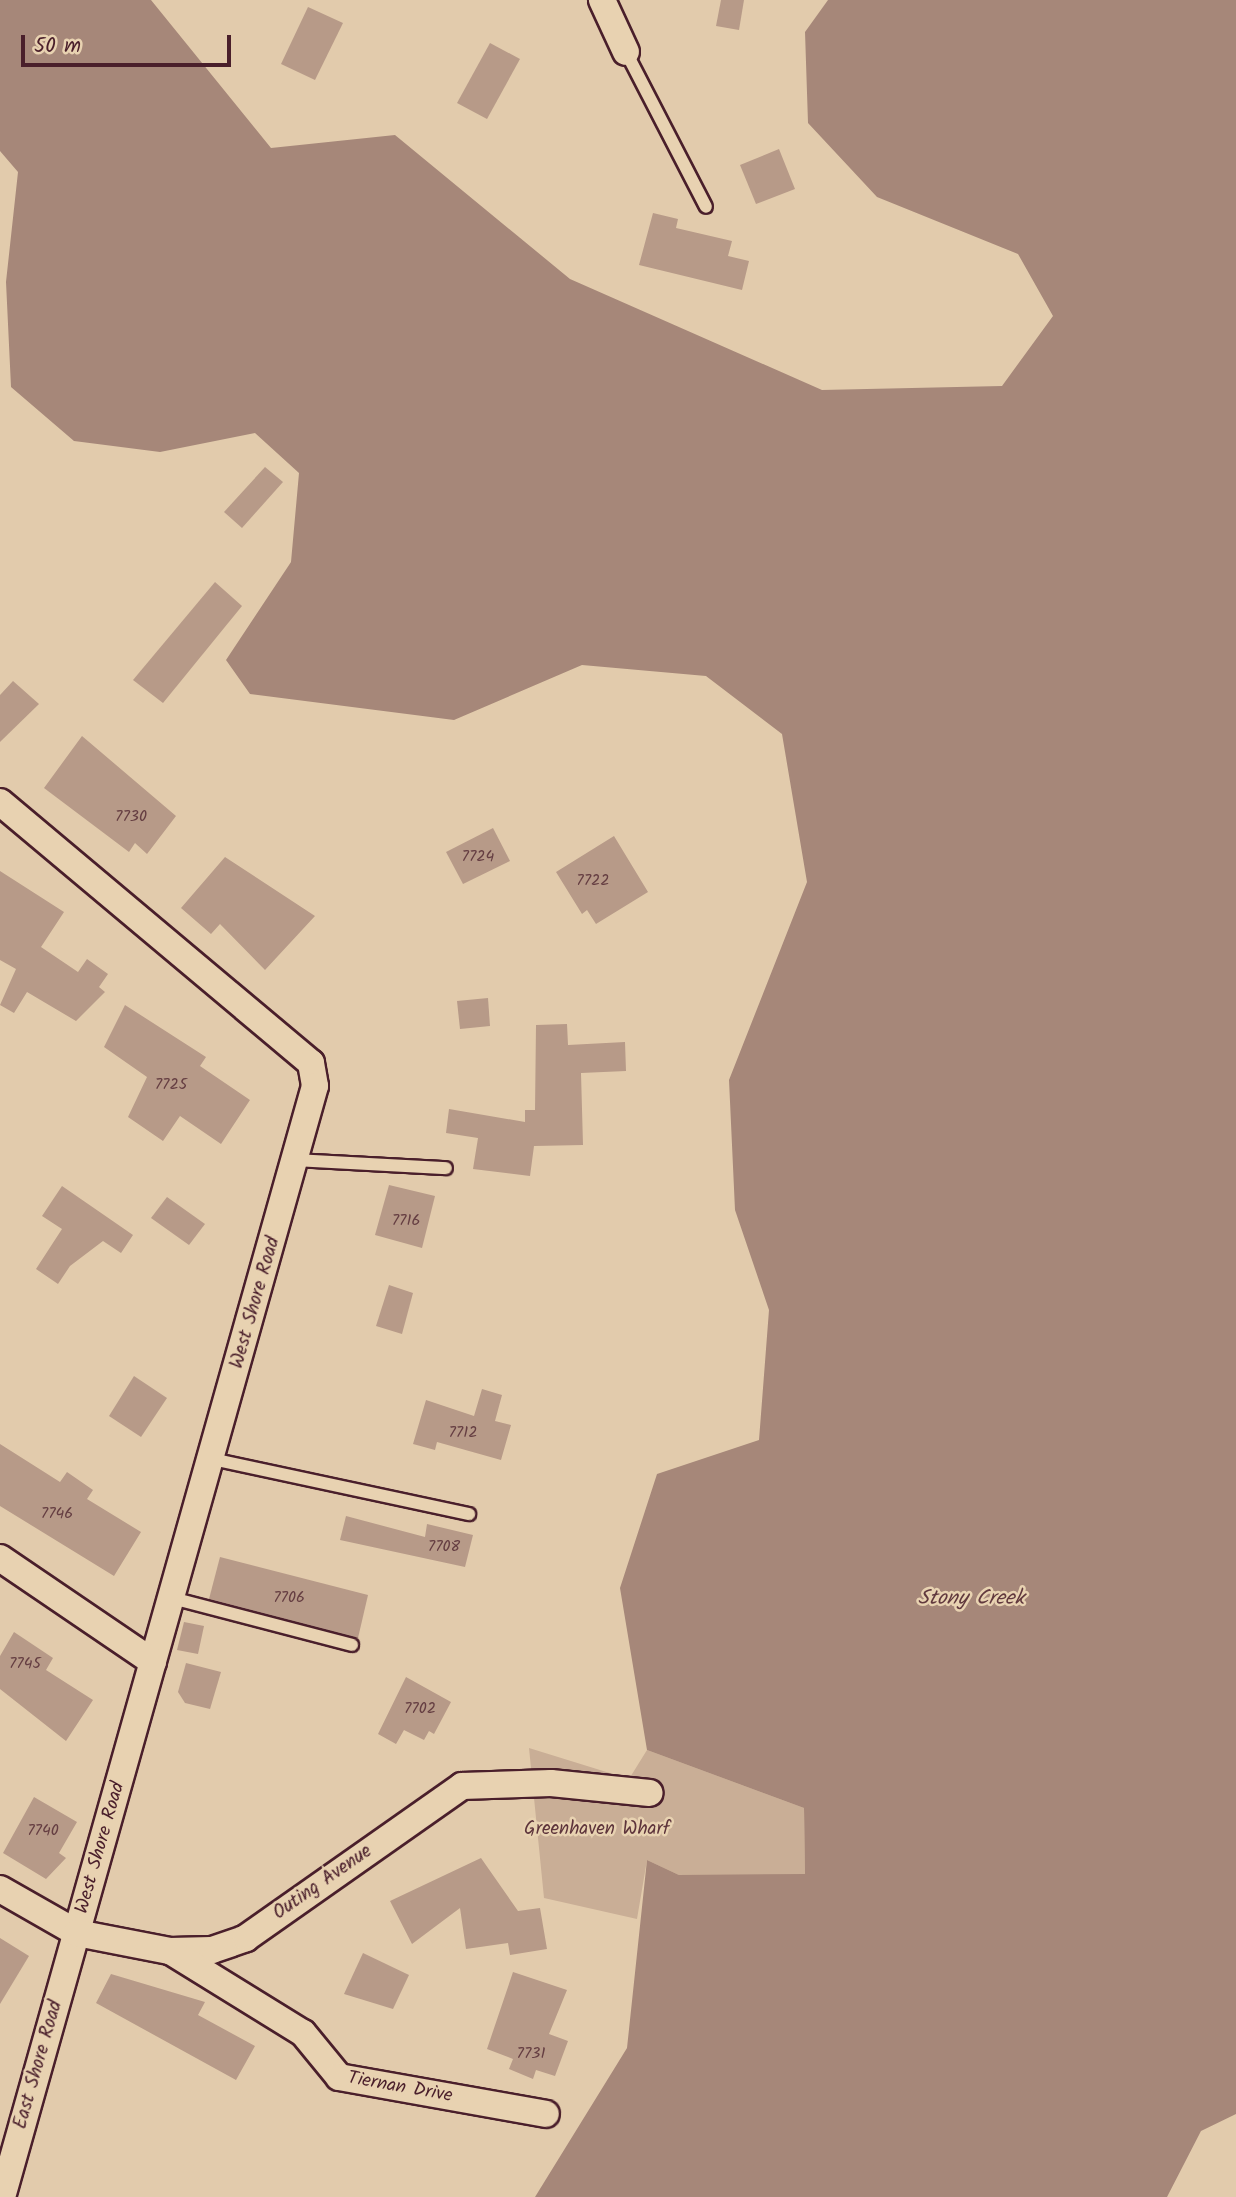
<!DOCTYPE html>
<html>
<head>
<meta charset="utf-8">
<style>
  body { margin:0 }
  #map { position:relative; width:1236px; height:2197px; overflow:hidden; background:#e2cbac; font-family:Kalam,sans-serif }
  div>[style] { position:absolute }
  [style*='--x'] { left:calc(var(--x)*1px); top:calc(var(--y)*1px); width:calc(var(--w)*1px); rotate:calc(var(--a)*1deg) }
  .green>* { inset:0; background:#c9ae96 }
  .water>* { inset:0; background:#a68779 }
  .building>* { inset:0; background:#b79a88 }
  .roads { filter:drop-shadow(2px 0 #4a1f2b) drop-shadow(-2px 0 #4a1f2b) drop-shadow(0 2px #4a1f2b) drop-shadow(0 -2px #4a1f2b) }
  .service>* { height:12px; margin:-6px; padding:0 6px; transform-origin:6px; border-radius:6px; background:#e8d2b1 }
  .minor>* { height:26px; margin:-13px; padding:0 13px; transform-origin:13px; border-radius:13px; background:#e8d2b1 }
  span { translate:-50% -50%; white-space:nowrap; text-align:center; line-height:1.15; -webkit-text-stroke:5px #e8d2b1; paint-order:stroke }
  .number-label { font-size:16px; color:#653e42 }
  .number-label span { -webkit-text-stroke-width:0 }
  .street-label { font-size:19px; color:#4a1f2b }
  .park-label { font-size:19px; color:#5d343b }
  .water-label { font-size:21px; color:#61393e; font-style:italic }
  .scale { position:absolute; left:21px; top:35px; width:210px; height:32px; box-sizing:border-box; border:4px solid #4a1f2b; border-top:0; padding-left:9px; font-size:21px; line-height:24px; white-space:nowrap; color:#4a1f2b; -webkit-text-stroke:5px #e8d2b1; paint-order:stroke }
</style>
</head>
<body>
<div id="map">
  <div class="green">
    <i style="clip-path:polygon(529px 1748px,629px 1779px,647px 1750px,804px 1808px,805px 1875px,679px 1875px,647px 1860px,637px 1919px,544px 1898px)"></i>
  </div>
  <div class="water">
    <i style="clip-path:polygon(0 0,151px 0,271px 148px,395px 135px,570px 279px,822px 390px,1002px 386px,1053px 316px,1018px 254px,877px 197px,808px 123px,805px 32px,828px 0,1236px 0,1236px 2114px,1201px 2131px,1167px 2197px,535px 2197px,627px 2048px,647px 1860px,679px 1875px,805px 1874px,804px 1808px,647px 1750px,620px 1588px,657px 1474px,759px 1440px,769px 1310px,735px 1210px,729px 1080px,807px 882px,782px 734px,706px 676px,582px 665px,454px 720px,250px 694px,226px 660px,291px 562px,299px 473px,255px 433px,160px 452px,74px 441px,11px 387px,6px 282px,18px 172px,0 151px)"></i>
  </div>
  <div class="building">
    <i style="clip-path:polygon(721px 0,744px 0,739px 30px,716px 26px)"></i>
    <i style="clip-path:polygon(308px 7px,343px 23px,315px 80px,281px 64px)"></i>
    <i style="clip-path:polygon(490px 43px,520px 59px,487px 119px,457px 103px)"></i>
    <i style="clip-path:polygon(779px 149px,795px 189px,756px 204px,740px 165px)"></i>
    <i style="clip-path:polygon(653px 213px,678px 219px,676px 228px,732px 241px,728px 256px,749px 261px,742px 290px,639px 265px)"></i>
    <i style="clip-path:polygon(265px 467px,283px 482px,242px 528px,224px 512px)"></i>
    <i style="clip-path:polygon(215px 582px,242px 606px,163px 703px,133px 680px)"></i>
    <i style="clip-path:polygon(13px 681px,39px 704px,0 742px,0 695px)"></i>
    <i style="clip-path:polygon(82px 736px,176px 816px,147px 854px,135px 843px,129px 852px,44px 788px)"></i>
    <i style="clip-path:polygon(493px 828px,510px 861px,463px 884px,446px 852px)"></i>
    <i style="clip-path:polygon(614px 836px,648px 892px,596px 924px,587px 910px,582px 914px,556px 872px)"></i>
    <i style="clip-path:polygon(225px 857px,315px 916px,265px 970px,220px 924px,211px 934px,181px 908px)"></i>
    <i style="clip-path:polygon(0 871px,64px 912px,41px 947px,78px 972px,87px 959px,108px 974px,99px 987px,105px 992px,76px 1021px,27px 992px,14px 1013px,0 1005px,16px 969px,0 960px)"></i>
    <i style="clip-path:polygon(488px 998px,490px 1026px,460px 1029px,457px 1001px)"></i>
    <i style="clip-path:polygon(125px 1005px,206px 1057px,200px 1066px,250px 1100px,221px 1144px,180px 1116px,163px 1141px,128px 1117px,147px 1077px,104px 1047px)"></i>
    <i style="clip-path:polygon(567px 1024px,568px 1045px,625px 1042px,626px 1071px,581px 1073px,583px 1145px,534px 1146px,530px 1176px,473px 1169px,478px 1138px,446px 1133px,449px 1109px,525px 1122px,525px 1110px,535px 1110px,536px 1025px)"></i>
    <i style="clip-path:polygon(389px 1185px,435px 1196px,422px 1248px,375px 1235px)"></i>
    <i style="clip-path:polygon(62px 1186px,133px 1235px,121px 1253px,103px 1241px,70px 1266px,58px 1284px,36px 1269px,62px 1229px,42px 1216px)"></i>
    <i style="clip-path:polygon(167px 1197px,205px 1224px,189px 1245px,151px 1218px)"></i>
    <i style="clip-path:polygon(389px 1285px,413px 1293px,402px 1334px,376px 1326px)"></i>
    <i style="clip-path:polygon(134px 1376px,167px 1398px,141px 1437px,109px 1416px)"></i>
    <i style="clip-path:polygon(482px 1389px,502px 1395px,495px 1421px,511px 1425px,501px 1460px,437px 1442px,435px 1450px,413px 1444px,426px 1400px,474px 1416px)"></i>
    <i style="clip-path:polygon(0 1444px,60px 1482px,67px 1472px,93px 1490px,87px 1499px,141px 1532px,114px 1576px,0 1506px)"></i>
    <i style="clip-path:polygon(346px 1516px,425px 1537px,427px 1524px,473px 1535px,465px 1567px,340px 1540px)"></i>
    <i style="clip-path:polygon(220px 1557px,368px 1595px,358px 1638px,209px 1599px)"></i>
    <i style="clip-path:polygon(184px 1622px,204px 1626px,198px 1654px,177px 1650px)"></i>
    <i style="clip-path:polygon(14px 1632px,53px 1658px,46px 1670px,93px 1700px,66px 1741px,0 1689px,0 1656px)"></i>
    <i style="clip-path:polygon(186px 1663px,221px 1672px,210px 1709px,185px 1703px,178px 1692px)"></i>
    <i style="clip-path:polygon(406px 1677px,451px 1702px,434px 1734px,429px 1731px,424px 1740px,404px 1730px,396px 1744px,378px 1734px)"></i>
    <i style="clip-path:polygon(34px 1797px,77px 1822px,59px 1853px,66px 1858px,46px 1879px,3px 1853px)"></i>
    <i style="clip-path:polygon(481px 1858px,518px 1911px,540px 1908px,547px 1949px,510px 1955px,508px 1943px,466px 1949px,460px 1908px,412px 1944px,390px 1901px)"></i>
    <i style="clip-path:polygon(0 1938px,29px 1956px,0 2004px)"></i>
    <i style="clip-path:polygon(363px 1953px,409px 1975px,393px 2009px,344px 1994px)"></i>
    <i style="clip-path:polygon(513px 1972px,567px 1990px,549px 2034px,568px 2041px,555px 2076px,536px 2070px,533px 2079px,509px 2069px,513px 2059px,487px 2049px)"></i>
    <i style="clip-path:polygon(111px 1974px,205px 2002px,198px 2015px,255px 2046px,236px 2080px,96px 2003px)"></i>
  </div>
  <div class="roads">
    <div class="service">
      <i style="--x:626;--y:52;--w:174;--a:62.7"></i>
      <i style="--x:296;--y:1160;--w:150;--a:3.1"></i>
      <i style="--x:212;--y:1459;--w:263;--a:12.1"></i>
      <i style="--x:172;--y:1598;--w:186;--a:14.6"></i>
    </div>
    <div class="minor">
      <i style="--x:602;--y:0;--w:57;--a:65.2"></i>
      <i style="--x:0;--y:802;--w:406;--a:40"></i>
      <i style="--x:311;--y:1063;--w:23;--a:80"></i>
      <i style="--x:315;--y:1086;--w:1154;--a:105.73"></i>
      <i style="--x:0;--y:1558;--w:185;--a:34.2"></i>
      <i style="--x:0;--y:1889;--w:89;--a:29.7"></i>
      <i style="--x:77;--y:1933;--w:95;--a:11"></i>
      <i style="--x:170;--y:1951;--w:42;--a:-1.4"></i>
      <i style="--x:212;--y:1950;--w:36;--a:-19"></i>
      <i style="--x:246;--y:1938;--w:264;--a:-35.1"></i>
      <i style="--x:462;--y:1786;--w:89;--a:-1.9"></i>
      <i style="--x:551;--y:1783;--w:99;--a:5.8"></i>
      <i style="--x:170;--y:1951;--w:156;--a:31.7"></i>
      <i style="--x:303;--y:2033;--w:57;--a:50.7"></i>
      <i style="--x:339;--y:2077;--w:210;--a:10.1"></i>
    </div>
  </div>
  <div class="number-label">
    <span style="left:131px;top:817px">7730</span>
    <span style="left:478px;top:857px">7724</span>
    <span style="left:593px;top:881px">7722</span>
    <span style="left:171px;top:1085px">7725</span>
    <span style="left:406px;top:1221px">7716</span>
    <span style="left:463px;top:1433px">7712</span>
    <span style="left:57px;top:1514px">7746</span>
    <span style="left:444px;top:1547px">7708</span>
    <span style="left:289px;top:1598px">7706</span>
    <span style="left:25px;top:1664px">7745</span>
    <span style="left:420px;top:1709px">7702</span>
    <span style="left:43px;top:1831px">7740</span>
    <span style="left:531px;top:2054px">7731</span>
  </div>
  <div class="street-label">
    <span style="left:256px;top:1303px;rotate:-74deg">West Shore Road</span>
    <span style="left:101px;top:1848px;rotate:-74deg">West Shore Road</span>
    <span style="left:323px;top:1883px;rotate:-35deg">Outing Avenue</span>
    <span style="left:39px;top:2065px;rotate:-74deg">East Shore Road</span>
    <span style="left:400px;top:2088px;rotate:10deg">Tiernan Drive</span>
  </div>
  <div class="park-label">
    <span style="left:597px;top:1830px">Greenhaven Wharf</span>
  </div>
  <div class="water-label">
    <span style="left:971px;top:1599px">Stony Creek</span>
  </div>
  <div class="scale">50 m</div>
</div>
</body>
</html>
